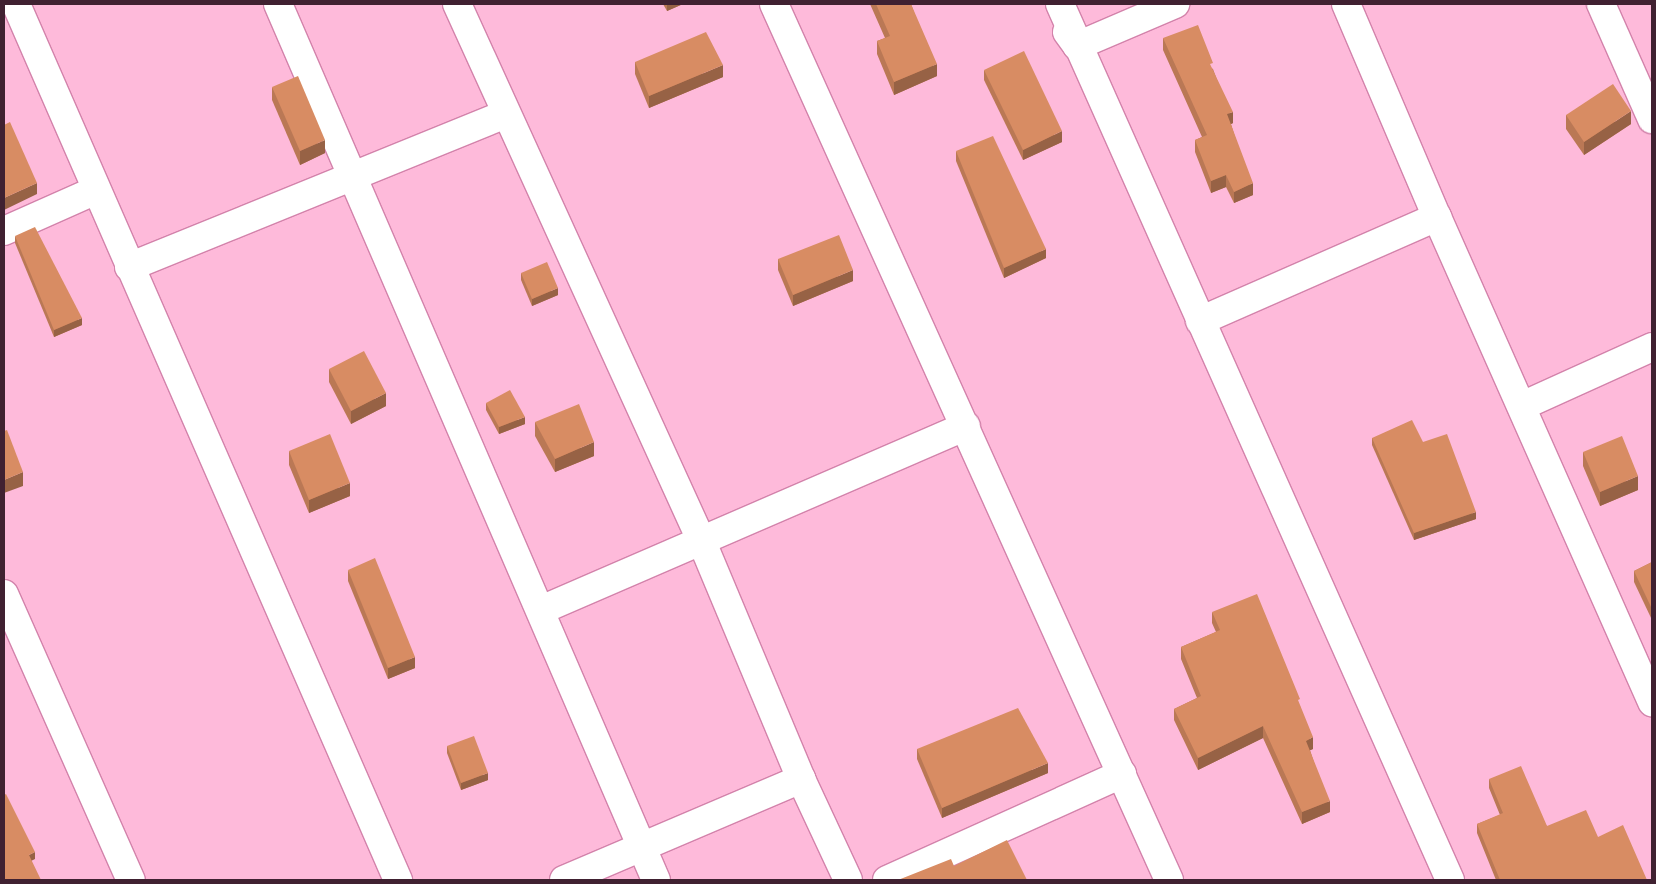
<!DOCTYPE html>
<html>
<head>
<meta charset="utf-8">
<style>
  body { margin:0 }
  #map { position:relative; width:1656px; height:884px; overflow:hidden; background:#febada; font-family:Ubuntu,sans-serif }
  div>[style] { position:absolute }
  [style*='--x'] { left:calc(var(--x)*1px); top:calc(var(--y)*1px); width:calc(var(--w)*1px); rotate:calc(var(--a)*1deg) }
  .roads { filter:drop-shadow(1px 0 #d383ab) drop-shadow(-1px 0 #d383ab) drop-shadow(0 1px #d383ab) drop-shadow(0 -1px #d383ab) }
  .minor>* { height:28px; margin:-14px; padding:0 14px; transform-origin:14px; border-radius:14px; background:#fff }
  .wall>* { inset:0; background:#ba7855 }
  .shaded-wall>* { inset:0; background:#976245 }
  .building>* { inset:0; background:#d88c63 }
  span { translate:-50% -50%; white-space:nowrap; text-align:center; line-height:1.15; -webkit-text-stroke:4px #feedf4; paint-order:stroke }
  .frame { position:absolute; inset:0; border:5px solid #402131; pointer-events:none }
</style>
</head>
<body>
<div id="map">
  <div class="roads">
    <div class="minor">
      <i style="--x:16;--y:4;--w:956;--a:66.44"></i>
      <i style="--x:278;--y:4;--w:954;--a:66.66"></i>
      <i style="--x:457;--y:4;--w:591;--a:65.52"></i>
      <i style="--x:702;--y:542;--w:257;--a:67.3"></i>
      <i style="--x:801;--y:779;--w:111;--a:65"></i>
      <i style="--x:774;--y:4;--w:961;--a:65.73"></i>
      <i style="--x:1060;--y:4;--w:959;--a:66"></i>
      <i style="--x:1346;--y:4;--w:232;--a:66.9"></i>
      <i style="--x:1437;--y:217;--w:531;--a:66.09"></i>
      <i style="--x:1601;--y:4;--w:126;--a:66.1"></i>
      <i style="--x:1067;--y:32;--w:17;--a:54"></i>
      <i style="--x:1077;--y:46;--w:107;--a:-23.2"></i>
      <i style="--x:4;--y:231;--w:101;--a:-24"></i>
      <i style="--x:129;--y:267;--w:407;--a:-22.1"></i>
      <i style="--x:1200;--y:321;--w:259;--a:-23.7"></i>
      <i style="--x:1522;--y:406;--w:143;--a:-24.4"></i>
      <i style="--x:4;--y:594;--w:313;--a:66.1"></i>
      <i style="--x:541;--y:610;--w:463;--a:-23.4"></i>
      <i style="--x:564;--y:880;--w:258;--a:-23.1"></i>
      <i style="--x:887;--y:880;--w:258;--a:-24.3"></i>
    </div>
  </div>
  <div class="wall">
    <i style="clip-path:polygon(663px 4px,683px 4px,667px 11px)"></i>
    <i style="clip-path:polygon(870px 4px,911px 4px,937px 76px,894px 95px,877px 54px,877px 41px,885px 38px)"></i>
    <i style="clip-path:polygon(1163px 38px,1213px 69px,1233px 123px,1231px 124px,1253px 195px,1234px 203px,1226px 187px,1211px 193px,1195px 152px,1195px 140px,1202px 137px,1163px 50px)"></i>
    <i style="clip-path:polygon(635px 62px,723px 77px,649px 108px,635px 74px)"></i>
    <i style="clip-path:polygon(984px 70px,1062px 142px,1023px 160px,984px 80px)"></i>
    <i style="clip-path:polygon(272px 87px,325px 153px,300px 165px,272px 100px)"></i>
    <i style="clip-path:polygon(1566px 115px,1631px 124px,1584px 155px,1566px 129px)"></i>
    <i style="clip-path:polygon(956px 151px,1046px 258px,1004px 278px,956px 161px)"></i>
    <i style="clip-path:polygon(15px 236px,82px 325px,54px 337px,15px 243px)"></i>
    <i style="clip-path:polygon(778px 259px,853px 281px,793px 306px,778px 270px)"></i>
    <i style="clip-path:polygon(521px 273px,558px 295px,532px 306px,521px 280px)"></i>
    <i style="clip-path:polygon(329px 369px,386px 406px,351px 424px,329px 382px)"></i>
    <i style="clip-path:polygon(486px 403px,525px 424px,499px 434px,486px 410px)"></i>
    <i style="clip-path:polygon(535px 422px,594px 456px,555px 472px,535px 436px)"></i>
    <i style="clip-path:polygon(1372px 438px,1423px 442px,1476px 519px,1414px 540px,1372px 445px)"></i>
    <i style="clip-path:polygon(289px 451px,350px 496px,309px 513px,289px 465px)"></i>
    <i style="clip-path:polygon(1583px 452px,1638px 490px,1600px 506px,1583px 466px)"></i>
    <i style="clip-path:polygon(1652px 562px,1652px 620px,1634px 582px,1634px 571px)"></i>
    <i style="clip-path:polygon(348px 570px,415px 668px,388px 679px,348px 581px)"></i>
    <i style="clip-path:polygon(1212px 612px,1300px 706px,1313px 749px,1310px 750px,1330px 812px,1302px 824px,1263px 738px,1198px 770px,1174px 720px,1174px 709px,1197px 698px,1181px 659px,1181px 647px,1216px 632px,1212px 623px)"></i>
    <i style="clip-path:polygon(447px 746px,488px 780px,461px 790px,447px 753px)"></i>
    <i style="clip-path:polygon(917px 749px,1048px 773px,942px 818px,917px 759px)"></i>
    <i style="clip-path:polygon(1489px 779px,1547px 826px,1598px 837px,1647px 880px,1496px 880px,1477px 833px,1477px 824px,1500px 815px,1489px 788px)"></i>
  </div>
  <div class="shaded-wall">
    <i style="clip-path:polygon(667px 4px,683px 4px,667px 11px)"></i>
    <i style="clip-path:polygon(937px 64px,937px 76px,894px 95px,894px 82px)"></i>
    <i style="clip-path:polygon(723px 65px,723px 77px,649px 108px,649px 96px)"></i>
    <i style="clip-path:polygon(1631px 111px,1631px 124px,1584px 155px,1584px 142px)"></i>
    <i style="clip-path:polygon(1233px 112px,1233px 123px,1227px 126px,1227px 114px)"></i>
    <i style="clip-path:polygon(1062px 131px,1062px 142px,1023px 160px,1023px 150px)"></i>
    <i style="clip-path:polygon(325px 140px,325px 153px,300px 165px,300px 151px)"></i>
    <i style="clip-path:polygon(1226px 175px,1226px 187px,1211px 193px,1211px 181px)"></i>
    <i style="clip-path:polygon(37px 183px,37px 194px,4px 210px,4px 198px)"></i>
    <i style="clip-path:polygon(1253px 183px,1253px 195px,1234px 203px,1234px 192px)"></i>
    <i style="clip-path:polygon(1046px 249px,1046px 258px,1004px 278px,1004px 268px)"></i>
    <i style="clip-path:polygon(853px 270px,853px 281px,793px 306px,793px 295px)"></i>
    <i style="clip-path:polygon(558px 288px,558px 295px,532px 306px,532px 299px)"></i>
    <i style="clip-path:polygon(82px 318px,82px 325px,54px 337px,54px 330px)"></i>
    <i style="clip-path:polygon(386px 393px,386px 406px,351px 424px,351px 411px)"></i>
    <i style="clip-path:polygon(525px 417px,525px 424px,499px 434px,499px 427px)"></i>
    <i style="clip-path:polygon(594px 442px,594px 456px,555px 472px,555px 459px)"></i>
    <i style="clip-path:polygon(23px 472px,23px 486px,4px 493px,4px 480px)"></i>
    <i style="clip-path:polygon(1638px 476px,1638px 490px,1600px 506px,1600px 492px)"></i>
    <i style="clip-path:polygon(350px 483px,350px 496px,309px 513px,309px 500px)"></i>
    <i style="clip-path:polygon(1476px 512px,1476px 519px,1414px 540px,1414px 533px)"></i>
    <i style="clip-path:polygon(415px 657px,415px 668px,388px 679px,388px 668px)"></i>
    <i style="clip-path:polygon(1263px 726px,1263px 738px,1198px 770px,1198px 758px)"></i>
    <i style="clip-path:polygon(1313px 737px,1313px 749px,1306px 752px,1306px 741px)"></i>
    <i style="clip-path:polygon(1048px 763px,1048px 773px,942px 818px,942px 808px)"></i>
    <i style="clip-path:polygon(488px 773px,488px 780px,461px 790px,461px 783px)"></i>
    <i style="clip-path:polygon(1330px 801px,1330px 812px,1302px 824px,1302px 812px)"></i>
    <i style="clip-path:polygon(35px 852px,35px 859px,29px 862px,29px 855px)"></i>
  </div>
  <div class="building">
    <i style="clip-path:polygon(876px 4px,911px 4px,937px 64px,894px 82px,877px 41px,890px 36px)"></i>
    <i style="clip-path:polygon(1198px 25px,1213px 63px,1210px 64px,1233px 112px,1227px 114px,1253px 183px,1234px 192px,1226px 175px,1211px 181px,1195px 140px,1207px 135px,1163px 38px)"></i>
    <i style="clip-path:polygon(706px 32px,723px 65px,649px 96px,635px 62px)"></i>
    <i style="clip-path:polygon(1024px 51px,1062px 131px,1023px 150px,984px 70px)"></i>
    <i style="clip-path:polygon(298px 76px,325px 140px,300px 151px,272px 87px)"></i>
    <i style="clip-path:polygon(1613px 84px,1631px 111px,1584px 142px,1566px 115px)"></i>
    <i style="clip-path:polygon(10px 122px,37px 183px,4px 198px,4px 125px)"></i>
    <i style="clip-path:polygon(993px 136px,1046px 249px,1004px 268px,956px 151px)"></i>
    <i style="clip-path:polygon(35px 227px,82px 318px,54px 330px,15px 236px)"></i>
    <i style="clip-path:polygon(839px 235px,853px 270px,793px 295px,778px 259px)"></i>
    <i style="clip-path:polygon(547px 262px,558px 288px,532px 299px,521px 273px)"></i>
    <i style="clip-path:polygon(364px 351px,386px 393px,351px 411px,329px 369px)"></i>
    <i style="clip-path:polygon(510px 390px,525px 417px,499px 427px,486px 403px)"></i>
    <i style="clip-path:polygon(579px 404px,594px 442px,555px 459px,535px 422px)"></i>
    <i style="clip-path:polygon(1412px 420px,1423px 442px,1447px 434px,1476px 512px,1414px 533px,1372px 438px)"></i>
    <i style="clip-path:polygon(7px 430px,23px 472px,4px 480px,4px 431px)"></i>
    <i style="clip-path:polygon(330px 434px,350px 483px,309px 500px,289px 451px)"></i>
    <i style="clip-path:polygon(1622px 436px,1638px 476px,1600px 492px,1583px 452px)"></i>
    <i style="clip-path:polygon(375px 558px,415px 657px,388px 668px,348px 570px)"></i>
    <i style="clip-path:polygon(1652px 562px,1652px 609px,1634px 571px)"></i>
    <i style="clip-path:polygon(1257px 594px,1300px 699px,1298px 700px,1313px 737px,1306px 741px,1330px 801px,1302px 812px,1263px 726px,1198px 758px,1174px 709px,1201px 696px,1181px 647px,1220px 630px,1212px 612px)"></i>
    <i style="clip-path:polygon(1018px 708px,1048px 763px,942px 808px,917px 749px)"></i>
    <i style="clip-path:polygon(474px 736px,488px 773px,461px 783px,447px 746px)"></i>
    <i style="clip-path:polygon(1521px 766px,1547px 826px,1586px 810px,1598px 837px,1623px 825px,1647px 880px,1500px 880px,1477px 824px,1503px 813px,1489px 779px)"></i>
    <i style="clip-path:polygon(6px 794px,35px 852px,29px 855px,41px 880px,4px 880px,4px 795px)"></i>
    <i style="clip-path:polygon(1007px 840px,1027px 880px,898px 880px,951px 859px,954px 866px)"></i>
  </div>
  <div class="frame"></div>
</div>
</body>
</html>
